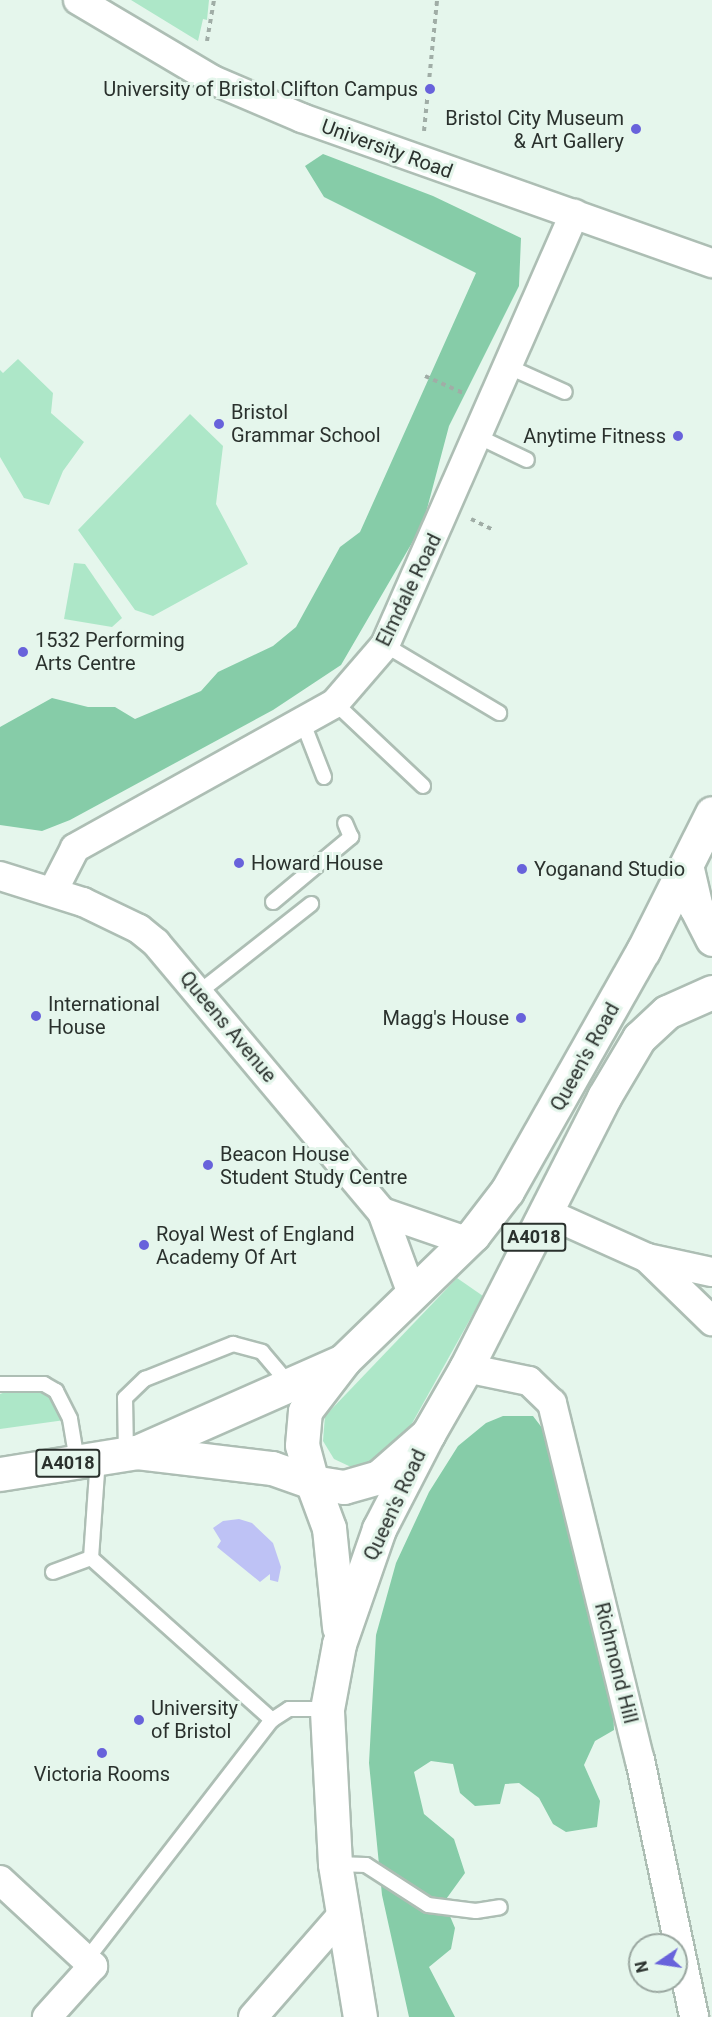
<!DOCTYPE html>
<html>
<head>
<meta charset="utf-8">
<style>
  body { margin:0 }
  #map { position:relative; width:712px; height:2017px; overflow:hidden; background:#e5f6ec; font-family:Roboto,sans-serif }
  div>[style] { position:absolute }
  [style*='--x'] { left:calc(var(--x)*1px); top:calc(var(--y)*1px); width:calc(var(--w)*1px); rotate:calc(var(--a)*1deg) }
  .green>* { inset:0; background:#ade7c8 }
  .forest>* { inset:0; background:#86cca8 }
  .water>* { inset:0; background:#bec2f5 }
  .path>* { height:4px; margin-top:-2px; transform-origin:0; background:repeating-linear-gradient(90deg,#a0ada6 0 4.5px,transparent 0 9px) }
  .roads { filter:drop-shadow(2px 0 #adbeb4) drop-shadow(-2px 0 #adbeb4) drop-shadow(0 2px #adbeb4) drop-shadow(0 -2px #adbeb4) }
  .service>* { height:14px; margin:-7px; padding:0 7px; transform-origin:7px; border-radius:7px; background:#fff }
  .minor>* { height:28px; margin:-14px; padding:0 14px; transform-origin:14px; border-radius:14px; background:#fff }
  .secondary>* { height:33px; margin:-16.5px; padding:0 16.5px; transform-origin:16.5px; border-radius:16.5px; background:#fff }
  .primary>* { height:33px; margin:-16.5px; padding:0 16.5px; transform-origin:16.5px; border-radius:16.5px; background:#fff }
  .dots>* { width:16px; height:16px; translate:-50% -50%; box-sizing:border-box; border:3px solid #e5f6ec; border-radius:50% }
  span { translate:-50% -50%; white-space:nowrap; text-align:center; line-height:1.15; -webkit-text-stroke:6px #e5f6ec; paint-order:stroke }
  .shield-label span { padding:2px 4px; background:#e5f6ec; border:2px solid; border-radius:4px; -webkit-text-stroke-width:0 }
  .shield-label { font-size:18px; color:#2a312d; font-weight:700 }
  .poi-label { font-size:20px; color:#2a312d }
  .right { translate:-100% -50%; text-align:right }
  .left { translate:0 -50%; text-align:left }
  .street-label { font-size:20px; color:#2a312d }
  .north { position:absolute; left:628px; top:1933px; width:60px; height:60px; box-sizing:border-box; background:#e5f6ec; border:2px solid #9aa7a0; border-radius:50%; rotate:257deg; font-size:16px; font-weight:700; line-height:24px; text-align:center; color:#2a312d }
  .north::after { content:''; display:block; margin:auto; width:21px; height:27px; background:#6862db; clip-path:polygon(50% 0,100% 100%,50% 72%,0 100%) }
</style>
</head>
<body>
<div id="map">
  <div class="green">
    <i style="clip-path:polygon(131px 0,209px 0,207px 20px,203px 19px,198px 41px)"></i>
    <i style="clip-path:polygon(18px 359px,53px 393px,51px 413px,84px 442px,63px 471px,49px 505px,24px 498px,0 457px,0 370px,3px 373px)"></i>
    <i style="clip-path:polygon(190px 414px,223px 446px,216px 504px,248px 564px,153px 616px,135px 610px,78px 530px)"></i>
    <i style="clip-path:polygon(74px 563px,85px 564px,122px 618px,112px 627px,64px 619px)"></i>
    <i style="clip-path:polygon(457px 1278px,483px 1296px,405px 1436px,383px 1458px,363px 1467px,351px 1467px,334px 1459px,323px 1441px,325px 1416px)"></i>
    <i style="clip-path:polygon(8px 1391px,43px 1392px,56px 1403px,65px 1420px,0 1429px,0 1394px)"></i>
  </div>
  <div class="forest">
    <i style="clip-path:polygon(323px 154px,433px 196px,521px 238px,519px 286px,449px 426px,423px 524px,341px 665px,273px 710px,70px 820px,42px 831px,0 825px,0 727px,52px 698px,88px 707px,115px 707px,135px 719px,201px 691px,218px 672px,273px 646px,296px 627px,340px 547px,360px 532px,476px 273px,324px 197px,305px 166px)"></i>
    <i style="clip-path:polygon(503px 1416px,533px 1416px,546px 1433px,613px 1706px,614px 1730px,595px 1741px,584px 1765px,600px 1801px,597px 1827px,566px 1832px,553px 1824px,539px 1798px,519px 1783px,505px 1784px,500px 1804px,475px 1806px,460px 1793px,453px 1764px,431px 1761px,414px 1772px,424px 1814px,454px 1839px,465px 1873px,444px 1902px,455px 1928px,451px 1949px,429px 1967px,455px 2017px,409px 2017px,382px 1895px,369px 1763px,376px 1635px,396px 1563px,429px 1492px,458px 1446px,486px 1423px)"></i>
  </div>
  <div class="water">
    <i style="clip-path:polygon(239px 1519px,252px 1523px,273px 1543px,281px 1567px,278px 1582px,270px 1580px,270px 1574px,260px 1582px,217px 1547px,221px 1541px,213px 1528px,223px 1521px)"></i>
  </div>
  <div class="path">
    <i style="--x:207;--y:41;--w:42;--a:-80.3"></i>
    <i style="--x:424;--y:131;--w:132;--a:-84.3"></i>
    <i style="--x:425;--y:376;--w:42;--a:24.1"></i>
    <i style="--x:471;--y:519;--w:25;--a:26"></i>
  </div>
  <div class="roads">
    <div class="service">
      <i style="--x:509;--y:367;--w:61;--a:24.1"></i>
      <i style="--x:479;--y:437;--w:53;--a:25.6"></i>
      <i style="--x:385;--y:645;--w:133;--a:30.8"></i>
      <i style="--x:335;--y:703;--w:121;--a:43.3"></i>
      <i style="--x:303;--y:723;--w:58;--a:68.7"></i>
      <i style="--x:273;--y:902;--w:102;--a:-39.8"></i>
      <i style="--x:351;--y:837;--w:15;--a:-113"></i>
      <i style="--x:198;--y:993;--w:144;--a:-38.2"></i>
      <i style="--x:0;--y:1384;--w:44;--a:0"></i>
      <i style="--x:44;--y:1384;--w:14;--a:30"></i>
      <i style="--x:56;--y:1391;--w:31;--a:63"></i>
      <i style="--x:70;--y:1419;--w:43;--a:80.5"></i>
      <i style="--x:126;--y:1454;--w:56;--a:-91"></i>
      <i style="--x:125;--y:1398;--w:28;--a:-44"></i>
      <i style="--x:145;--y:1379;--w:95;--a:-21.7"></i>
      <i style="--x:233;--y:1344;--w:30;--a:15"></i>
      <i style="--x:262;--y:1352;--w:42;--a:49.8"></i>
      <i style="--x:98;--y:1458;--w:100;--a:94"></i>
      <i style="--x:91;--y:1558;--w:243;--a:41.8"></i>
      <i style="--x:53;--y:1572;--w:40;--a:-20.2"></i>
      <i style="--x:335;--y:1864;--w:31;--a:2"></i>
      <i style="--x:366;--y:1865;--w:74;--a:32.8"></i>
      <i style="--x:428;--y:1905;--w:48;--a:7.1"></i>
      <i style="--x:476;--y:1911;--w:24;--a:-9"></i>
      <i style="--x:87;--y:1959;--w:302;--a:-52.3"></i>
      <i style="--x:272;--y:1720;--w:20;--a:-33"></i>
      <i style="--x:289;--y:1709;--w:38;--a:0"></i>
    </div>
    <div class="minor">
      <i style="--x:78;--y:0;--w:157;--a:30.7"></i>
      <i style="--x:213;--y:80;--w:97;--a:23.1"></i>
      <i style="--x:302;--y:118;--w:435;--a:19.5"></i>
      <i style="--x:0;--y:876;--w:87;--a:17.4"></i>
      <i style="--x:83;--y:902;--w:62;--a:25.7"></i>
      <i style="--x:139;--y:929;--w:22;--a:39"></i>
      <i style="--x:156;--y:943;--w:351;--a:50"></i>
      <i style="--x:382;--y:1212;--w:87;--a:69.9"></i>
      <i style="--x:53;--y:891;--w:48;--a:-62.9"></i>
      <i style="--x:75;--y:848;--w:298;--a:-29.1"></i>
      <i style="--x:335;--y:703;--w:77;--a:-49.2"></i>
      <i style="--x:385;--y:645;--w:471;--a:-66.3"></i>
      <i style="--x:382;--y:1212;--w:89;--a:19"></i>
      <i style="--x:547;--y:1213;--w:110;--a:24.2"></i>
      <i style="--x:647;--y:1258;--w:66;--a:12.2"></i>
      <i style="--x:647;--y:1258;--w:91;--a:44.1"></i>
      <i style="--x:466;--y:1368;--w:64;--a:11.7"></i>
      <i style="--x:529;--y:1381;--w:32;--a:44"></i>
      <i style="--x:552;--y:1403;--w:368;--a:76.2"></i>
      <i style="--x:640;--y:1760;--w:263;--a:78.1"></i>
      <i style="--x:0;--y:1880;--w:127;--a:42.8"></i>
      <i style="--x:93;--y:1966;--w:69;--a:132"></i>
      <i style="--x:253;--y:2017;--w:137;--a:-48.9"></i>
    </div>
    <div class="secondary">
      <i style="--x:312;--y:1482;--w:49;--a:69.7"></i>
      <i style="--x:329;--y:1528;--w:100;--a:84.2"></i>
      <i style="--x:360;--y:2017;--w:155;--a:-99.3"></i>
      <i style="--x:335;--y:1864;--w:155;--a:-93"></i>
      <i style="--x:327;--y:1709;--w:66;--a:-79.5"></i>
      <i style="--x:339;--y:1644;--w:122;--a:-70.8"></i>
      <i style="--x:379;--y:1529;--w:107;--a:-62.7"></i>
    </div>
    <div class="primary">
      <i style="--x:687;--y:869;--w:39;--a:77"></i>
      <i style="--x:696;--y:907;--w:36;--a:63"></i>
      <i style="--x:137;--y:1452;--w:136;--a:6.8"></i>
      <i style="--x:272;--y:1468;--w:42;--a:19.3"></i>
      <i style="--x:312;--y:1482;--w:32;--a:9"></i>
      <i style="--x:344;--y:1487;--w:36;--a:-16"></i>
      <i style="--x:379;--y:1477;--w:65;--a:-41.3"></i>
      <i style="--x:428;--y:1434;--w:76;--a:-60.1"></i>
      <i style="--x:466;--y:1368;--w:304;--a:-63"></i>
      <i style="--x:604;--y:1097;--w:69;--a:-59.3"></i>
      <i style="--x:639;--y:1038;--w:38;--a:-43"></i>
      <i style="--x:667;--y:1012;--w:49;--a:-24"></i>
      <i style="--x:0;--y:1474;--w:139;--a:-9.1"></i>
      <i style="--x:137;--y:1452;--w:225;--a:-23.8"></i>
      <i style="--x:312;--y:1482;--w:38;--a:-105"></i>
      <i style="--x:302;--y:1445;--w:34;--a:-85"></i>
      <i style="--x:305;--y:1411;--w:64;--a:-52.6"></i>
      <i style="--x:344;--y:1360;--w:180;--a:-44.1"></i>
      <i style="--x:473;--y:1235;--w:56;--a:-52.3"></i>
      <i style="--x:507;--y:1191;--w:276;--a:-60.5"></i>
      <i style="--x:643;--y:951;--w:154;--a:-63.4"></i>
    </div>
  </div>
  <div class="dots">
    <i style="left:430px;top:89px;background:#6862db"></i>
    <i style="left:636px;top:129px;background:#6862db"></i>
    <i style="left:219px;top:424px;background:#6862db"></i>
    <i style="left:678px;top:436px;background:#6862db"></i>
    <i style="left:23px;top:652px;background:#6862db"></i>
    <i style="left:239px;top:863px;background:#6862db"></i>
    <i style="left:522px;top:869px;background:#6862db"></i>
    <i style="left:36px;top:1016px;background:#6862db"></i>
    <i style="left:521px;top:1018px;background:#6862db"></i>
    <i style="left:208px;top:1165px;background:#6862db"></i>
    <i style="left:144px;top:1245px;background:#6862db"></i>
    <i style="left:139px;top:1720px;background:#6862db"></i>
    <i style="left:102px;top:1753px;background:#6862db"></i>
  </div>
  <div class="shield-label">
    <span style="left:534px;top:1237px">A4018</span>
    <span style="left:68px;top:1463px">A4018</span>
  </div>
  <div class="poi-label">
    <span class="right" style="left:418px;top:89px">University of Bristol Clifton Campus</span>
    <span class="right" style="left:624px;top:130px">Bristol City Museum<br>&amp; Art Gallery</span>
    <span class="left" style="left:231px;top:424px">Bristol<br>Grammar School</span>
    <span class="right" style="left:666px;top:436px">Anytime Fitness</span>
    <span class="left" style="left:35px;top:652px">1532 Performing<br>Arts Centre</span>
    <span class="left" style="left:251px;top:863px">Howard House</span>
    <span class="left" style="left:534px;top:869px">Yoganand Studio</span>
    <span class="left" style="left:48px;top:1016px">International<br>House</span>
    <span class="right" style="left:509px;top:1018px">Magg's House</span>
    <span class="left" style="left:220px;top:1166px">Beacon House<br>Student Study Centre</span>
    <span class="left" style="left:156px;top:1246px">Royal West of England<br>Academy Of Art</span>
    <span class="left" style="left:151px;top:1720px">University<br>of Bristol</span>
    <span style="left:102px;top:1774px">Victoria Rooms</span>
  </div>
  <div class="street-label">
    <span style="left:387px;top:149px;rotate:20deg">University Road</span>
    <span style="left:409px;top:590px;rotate:-64deg">Elmdale Road</span>
    <span style="left:228px;top:1027px;rotate:50deg">Queens Avenue</span>
    <span style="left:585px;top:1057px;rotate:-61deg">Queen's Road</span>
    <span style="left:395px;top:1505px;rotate:-65deg">Queen's Road</span>
    <span style="left:616px;top:1663px;rotate:76deg">Richmond Hill</span>
  </div>
  <div class="north">N</div>
</div>
</body>
</html>
